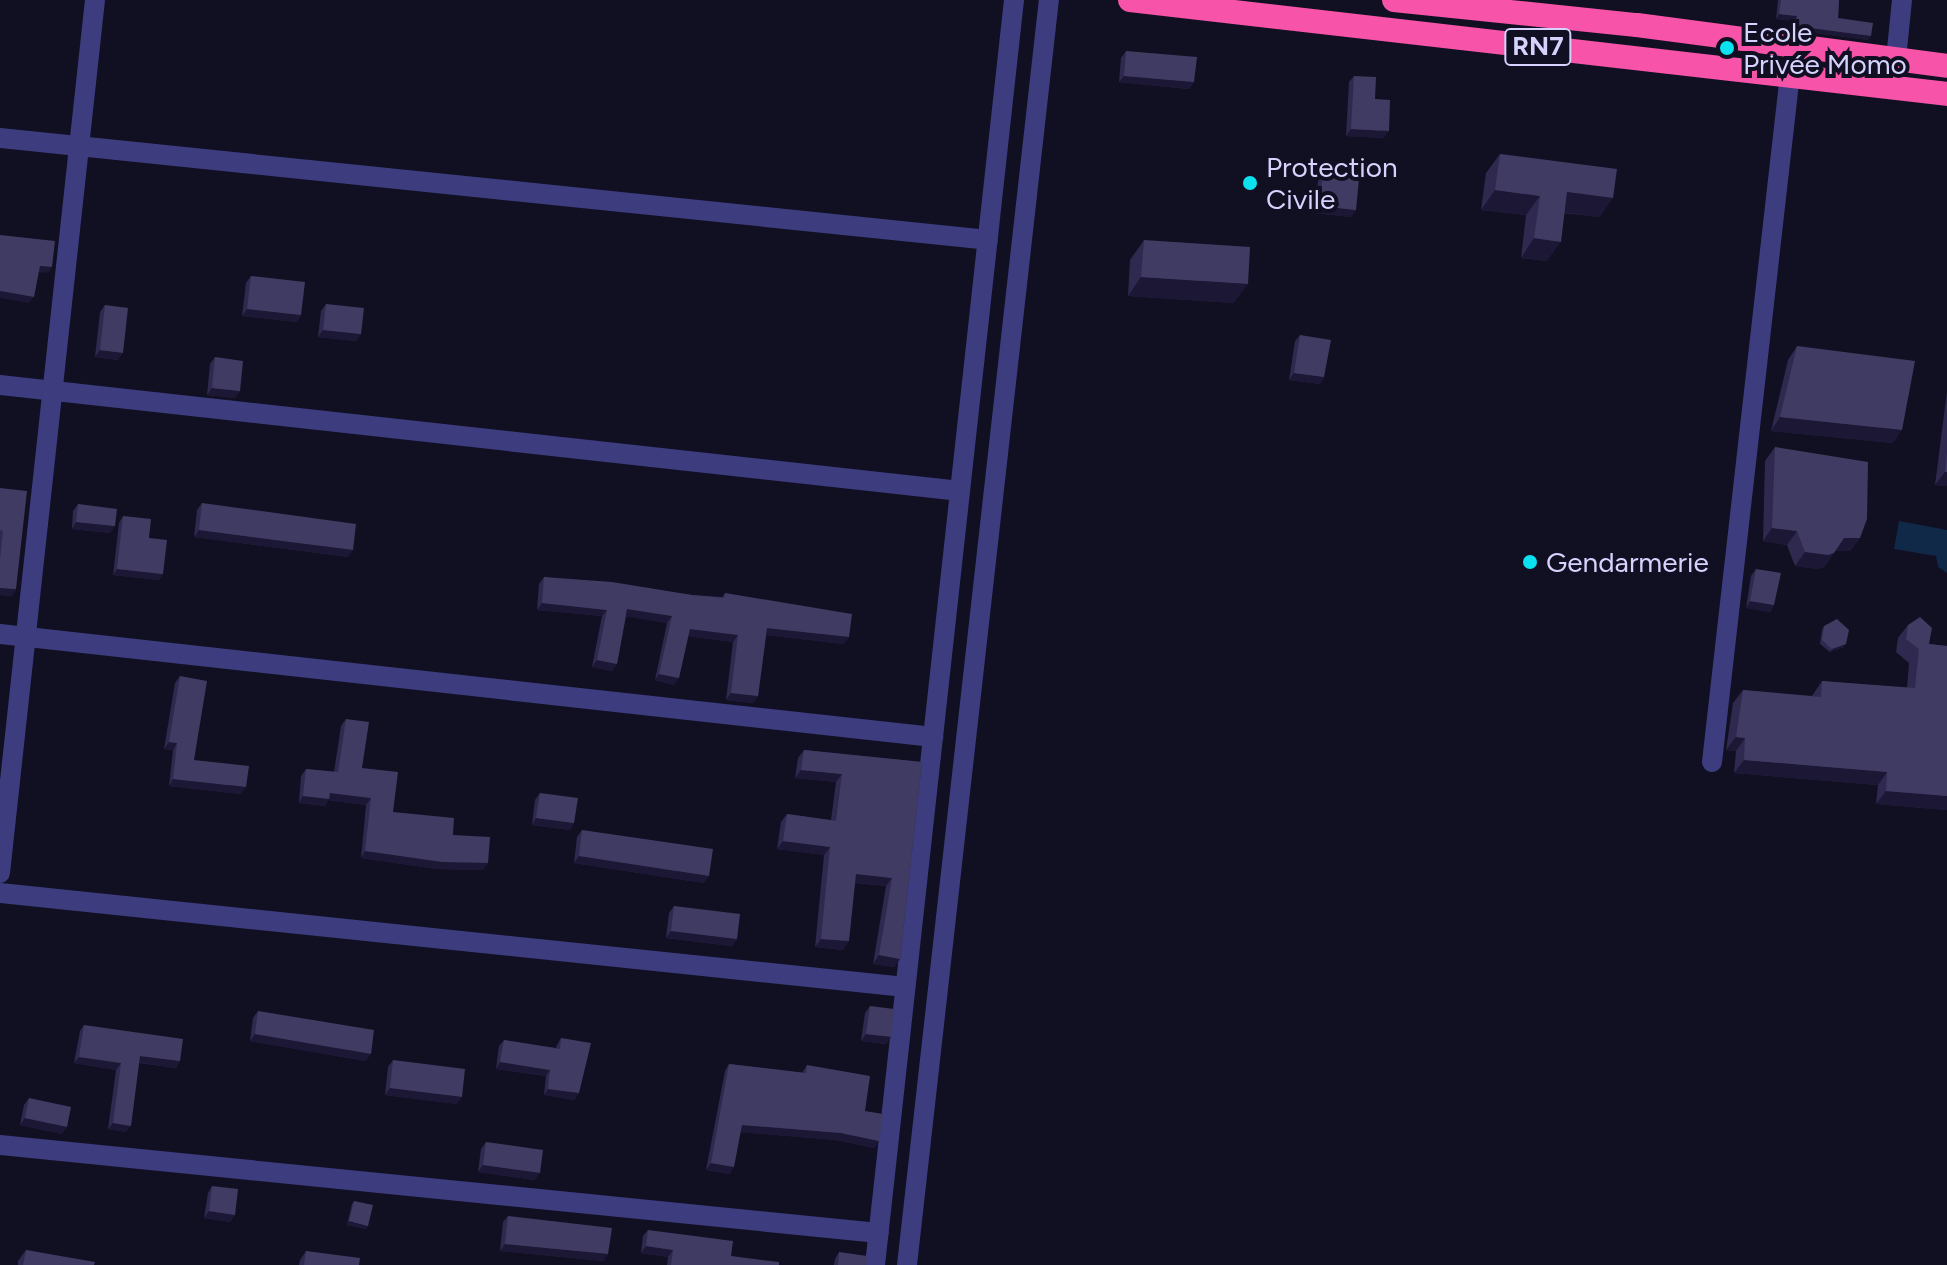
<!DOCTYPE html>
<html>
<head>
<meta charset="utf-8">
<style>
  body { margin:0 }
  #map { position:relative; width:1947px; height:1265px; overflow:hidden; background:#110f22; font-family:Figtree,sans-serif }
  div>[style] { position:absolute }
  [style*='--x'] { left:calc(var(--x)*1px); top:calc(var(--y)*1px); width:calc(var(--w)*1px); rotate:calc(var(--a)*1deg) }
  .water>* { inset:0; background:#112948 }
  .minor>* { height:20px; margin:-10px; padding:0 10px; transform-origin:10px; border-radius:10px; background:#3c3c7e }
  .highway>* { height:24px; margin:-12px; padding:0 12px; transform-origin:12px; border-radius:12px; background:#f753a8 }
  .wall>* { inset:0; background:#2f294f }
  .shaded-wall>* { inset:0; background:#1b1735 }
  .building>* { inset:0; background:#403b62 }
  .dots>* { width:22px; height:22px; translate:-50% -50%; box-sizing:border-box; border:4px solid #110f22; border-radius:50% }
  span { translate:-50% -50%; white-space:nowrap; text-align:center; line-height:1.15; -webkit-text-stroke:8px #110f22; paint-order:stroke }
  .shield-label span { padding:2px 6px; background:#110f22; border:2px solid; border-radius:6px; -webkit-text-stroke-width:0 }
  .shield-label { font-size:26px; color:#d5d2fd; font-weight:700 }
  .poi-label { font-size:28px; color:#d5d2fd }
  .left { translate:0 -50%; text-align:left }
</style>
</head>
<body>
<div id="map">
  <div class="water">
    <i style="clip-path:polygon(1899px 521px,1947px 530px,1947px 573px,1938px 567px,1936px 556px,1894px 549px)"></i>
  </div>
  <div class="minor">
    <i style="--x:1896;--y:59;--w:59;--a:-84.2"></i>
    <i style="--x:0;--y:138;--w:993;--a:5.89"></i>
    <i style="--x:0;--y:385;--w:966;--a:6.3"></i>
    <i style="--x:0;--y:634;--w:939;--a:6.3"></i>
    <i style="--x:1712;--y:762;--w:692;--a:-83.53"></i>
    <i style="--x:0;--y:873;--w:878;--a:-83.79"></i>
    <i style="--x:0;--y:893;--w:910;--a:5.93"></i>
    <i style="--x:0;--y:1145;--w:883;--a:5.72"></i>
    <i style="--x:875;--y:1265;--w:1273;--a:-83.73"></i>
    <i style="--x:907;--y:1265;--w:1273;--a:-83.6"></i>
  </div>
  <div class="highway">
    <i style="--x:1130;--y:0;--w:822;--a:6.56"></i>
    <i style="--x:1394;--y:0;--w:244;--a:5.9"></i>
    <i style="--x:1637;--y:25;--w:313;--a:7.5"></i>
  </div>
  <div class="wall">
    <i style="clip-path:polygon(1778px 0,1839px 0,1838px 18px,1868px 40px,1793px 30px,1794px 21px,1776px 19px)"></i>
    <i style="clip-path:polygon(1126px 51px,1194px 82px,1189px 89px,1119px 82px,1121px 58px)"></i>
    <i style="clip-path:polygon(1354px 76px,1375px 99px,1384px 138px,1346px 136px,1349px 82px)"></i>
    <i style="clip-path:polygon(1500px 154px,1600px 217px,1564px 213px,1547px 261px,1521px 258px,1526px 215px,1481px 210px,1486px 173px)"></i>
    <i style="clip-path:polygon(1323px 174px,1356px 210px,1351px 217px,1315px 213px,1318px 181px)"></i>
    <i style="clip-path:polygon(1144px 240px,1234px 303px,1128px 296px,1130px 260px)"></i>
    <i style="clip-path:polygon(251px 276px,301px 315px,297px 322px,242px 316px,246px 283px)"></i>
    <i style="clip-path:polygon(326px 304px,361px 334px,356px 341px,318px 337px,321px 311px)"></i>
    <i style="clip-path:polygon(105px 305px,118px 360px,95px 357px,100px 312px)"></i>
    <i style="clip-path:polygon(1300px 335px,1324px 377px,1320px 384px,1289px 380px,1295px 341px)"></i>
    <i style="clip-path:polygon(1797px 346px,1893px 443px,1771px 431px,1788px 360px)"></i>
    <i style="clip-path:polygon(215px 357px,240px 391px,235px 398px,207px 395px,210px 364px)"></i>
    <i style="clip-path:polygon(1947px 391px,1947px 486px,1935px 485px)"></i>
    <i style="clip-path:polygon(1775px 447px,1860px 538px,1850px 551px,1835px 551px,1825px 566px,1819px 569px,1795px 566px,1787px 545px,1763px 541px,1765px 461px)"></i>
    <i style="clip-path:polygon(0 488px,16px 589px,12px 596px,0 595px)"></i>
    <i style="clip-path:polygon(202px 503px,348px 557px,194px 537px,197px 510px)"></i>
    <i style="clip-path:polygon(78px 504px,115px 526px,110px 533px,72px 529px,73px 511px)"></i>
    <i style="clip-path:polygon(123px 516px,149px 538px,163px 574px,159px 580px,113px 575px,119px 523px)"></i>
    <i style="clip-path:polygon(1756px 569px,1774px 605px,1770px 612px,1746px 608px,1751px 576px)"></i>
    <i style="clip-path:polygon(544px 577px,692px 595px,722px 597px,725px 593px,844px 644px,766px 635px,758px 696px,753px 703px,726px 700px,733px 642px,688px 636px,674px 685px,655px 680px,667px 623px,626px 616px,617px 664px,612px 671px,592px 667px,602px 616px,537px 610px,539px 584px)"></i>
    <i style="clip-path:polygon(1908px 625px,1929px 644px,1947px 646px,1947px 810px,1876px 804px,1878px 785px,1734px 773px,1736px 751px,1726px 750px,1733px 703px,1743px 690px,1812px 696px,1822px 681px,1907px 688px,1909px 663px,1896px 652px,1898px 638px)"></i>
    <i style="clip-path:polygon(1824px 626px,1844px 647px,1830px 652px,1820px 644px,1822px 630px)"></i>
    <i style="clip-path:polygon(180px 676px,194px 760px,241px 794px,169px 786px,173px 750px,164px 749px,175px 683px)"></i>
    <i style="clip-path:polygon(346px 719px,362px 768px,393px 812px,453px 835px,483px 870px,437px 869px,361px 858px,366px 805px,328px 800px,325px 806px,299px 803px,301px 776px,306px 769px,334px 772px,341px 726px)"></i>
    <i style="clip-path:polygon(804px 750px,922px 762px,900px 959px,894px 967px,873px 964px,886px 886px,855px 883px,843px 950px,815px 947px,824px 855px,777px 849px,781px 822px,787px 814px,831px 820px,836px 782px,795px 778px,798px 758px)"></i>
    <i style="clip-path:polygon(540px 793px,574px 823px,570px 830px,532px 825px,535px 800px)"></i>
    <i style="clip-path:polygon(582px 830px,704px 883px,574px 863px,577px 837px)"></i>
    <i style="clip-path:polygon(674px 906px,737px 939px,732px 946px,666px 938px,669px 913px)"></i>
    <i style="clip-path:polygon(870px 1006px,886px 1044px,861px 1041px,865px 1013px)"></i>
    <i style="clip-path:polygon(258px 1011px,366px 1061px,250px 1041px,253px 1018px)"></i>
    <i style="clip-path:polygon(84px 1025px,180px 1061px,176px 1068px,139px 1063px,126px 1132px,108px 1129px,116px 1070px,74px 1063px,80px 1031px)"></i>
    <i style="clip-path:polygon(561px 1038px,575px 1100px,544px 1095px,546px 1076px,496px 1069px,499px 1046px,504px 1040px,556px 1048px,557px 1045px)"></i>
    <i style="clip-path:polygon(393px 1060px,457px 1104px,385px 1095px,388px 1067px)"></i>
    <i style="clip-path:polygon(729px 1064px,802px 1073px,807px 1065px,865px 1111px,879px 1141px,874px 1148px,836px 1140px,740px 1132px,730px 1174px,706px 1170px,725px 1071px)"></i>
    <i style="clip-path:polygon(29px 1098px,62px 1134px,20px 1125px,24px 1105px)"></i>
    <i style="clip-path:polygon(486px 1142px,535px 1180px,478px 1172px,481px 1149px)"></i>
    <i style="clip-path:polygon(212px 1186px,235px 1215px,230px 1222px,204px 1218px,208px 1193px)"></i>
    <i style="clip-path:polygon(354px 1201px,368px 1226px,366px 1229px,347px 1225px,352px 1204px)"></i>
    <i style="clip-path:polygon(508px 1216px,604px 1261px,500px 1251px,503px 1222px)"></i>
    <i style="clip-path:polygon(648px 1230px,731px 1256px,779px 1265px,667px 1265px,668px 1257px,641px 1253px,643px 1236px)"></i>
    <i style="clip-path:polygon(26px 1250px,94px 1265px,18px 1265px,18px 1261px)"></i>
    <i style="clip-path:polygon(306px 1251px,359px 1265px,299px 1265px,300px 1260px)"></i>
    <i style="clip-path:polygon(839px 1252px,866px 1265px,834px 1265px,835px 1259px)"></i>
  </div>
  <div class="shaded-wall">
    <i style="clip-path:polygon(1779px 14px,1797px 16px,1794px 21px,1776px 19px)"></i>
    <i style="clip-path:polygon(1796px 26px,1871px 36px,1868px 40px,1793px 30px)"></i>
    <i style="clip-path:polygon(1124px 76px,1194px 82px,1189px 89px,1119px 82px)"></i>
    <i style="clip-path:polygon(1351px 129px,1389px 131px,1384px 138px,1346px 136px)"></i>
    <i style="clip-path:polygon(1495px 190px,1540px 196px,1526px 215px,1481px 210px)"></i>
    <i style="clip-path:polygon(1567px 192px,1613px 198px,1600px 217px,1553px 211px)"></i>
    <i style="clip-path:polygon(1319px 206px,1356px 210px,1351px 217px,1315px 213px)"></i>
    <i style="clip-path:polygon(1534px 238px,1561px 242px,1547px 261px,1521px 258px)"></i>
    <i style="clip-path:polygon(40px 266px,52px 267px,48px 273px,36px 272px)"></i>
    <i style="clip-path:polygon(1141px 277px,1248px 284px,1234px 303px,1128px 296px)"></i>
    <i style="clip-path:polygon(0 291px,34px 297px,29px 303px,0 298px)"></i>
    <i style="clip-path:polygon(247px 309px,301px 315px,297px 322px,242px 316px)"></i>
    <i style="clip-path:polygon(323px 330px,361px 334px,356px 341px,318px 337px)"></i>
    <i style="clip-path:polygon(100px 350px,123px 353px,118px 360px,95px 357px)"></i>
    <i style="clip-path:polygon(1294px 373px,1324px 377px,1320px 384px,1289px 380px)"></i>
    <i style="clip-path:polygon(212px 388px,240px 391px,235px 398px,207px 395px)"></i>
    <i style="clip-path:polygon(1780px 417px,1902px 430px,1893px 443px,1771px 431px)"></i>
    <i style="clip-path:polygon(1945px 472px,1947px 472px,1947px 486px,1935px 485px)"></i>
    <i style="clip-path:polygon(76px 522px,115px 526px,110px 533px,72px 529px)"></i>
    <i style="clip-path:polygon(1772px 528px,1797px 531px,1787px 545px,1763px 541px)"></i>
    <i style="clip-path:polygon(199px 530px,353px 550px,348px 557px,194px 537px)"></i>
    <i style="clip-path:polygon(1844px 538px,1860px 538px,1850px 551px,1834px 551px)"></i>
    <i style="clip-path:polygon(1805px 552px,1834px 553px,1825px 566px,1819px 569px,1795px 566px)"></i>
    <i style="clip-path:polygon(117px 569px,163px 574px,159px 580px,113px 575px)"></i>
    <i style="clip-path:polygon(0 588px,16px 589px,12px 596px,0 595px)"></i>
    <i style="clip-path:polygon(1750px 601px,1774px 605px,1770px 612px,1746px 608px)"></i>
    <i style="clip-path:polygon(542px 603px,607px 610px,602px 616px,537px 610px)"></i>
    <i style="clip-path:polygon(627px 609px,672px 616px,667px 623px,622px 616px)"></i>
    <i style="clip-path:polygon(767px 628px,849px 637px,844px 644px,762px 635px)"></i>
    <i style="clip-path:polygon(690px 629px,738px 635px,733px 642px,685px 636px)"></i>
    <i style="clip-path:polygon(1846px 644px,1844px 647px,1830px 652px,1832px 649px)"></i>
    <i style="clip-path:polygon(597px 660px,617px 664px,612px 671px,592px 667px)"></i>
    <i style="clip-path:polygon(659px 674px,679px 678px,674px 685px,655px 680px)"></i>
    <i style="clip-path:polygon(731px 693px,758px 696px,753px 703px,726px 700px)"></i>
    <i style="clip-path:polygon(1736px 737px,1745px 738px,1736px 751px,1726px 750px)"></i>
    <i style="clip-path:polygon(169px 742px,177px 743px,173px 750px,164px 749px)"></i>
    <i style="clip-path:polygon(1744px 760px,1887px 772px,1878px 785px,1734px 773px)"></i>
    <i style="clip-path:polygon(801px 770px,842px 774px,836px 782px,795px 778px)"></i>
    <i style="clip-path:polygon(173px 779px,246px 787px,241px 794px,169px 786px)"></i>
    <i style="clip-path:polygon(1886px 791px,1947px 796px,1947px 810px,1876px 804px)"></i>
    <i style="clip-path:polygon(330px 793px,371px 798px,366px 805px,328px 800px,325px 806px,299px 803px,303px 796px)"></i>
    <i style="clip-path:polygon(536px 818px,574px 823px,570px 830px,532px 825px)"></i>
    <i style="clip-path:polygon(783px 841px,830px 847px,824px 855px,777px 849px)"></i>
    <i style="clip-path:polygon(365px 851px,488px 863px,483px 870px,437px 869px,361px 858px)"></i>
    <i style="clip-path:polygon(579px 856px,709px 876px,704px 883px,574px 863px)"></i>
    <i style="clip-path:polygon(856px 874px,892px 878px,886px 886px,850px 882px)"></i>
    <i style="clip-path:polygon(671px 931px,737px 939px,732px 946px,666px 938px)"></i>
    <i style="clip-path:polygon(821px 939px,849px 941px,843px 950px,815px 947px)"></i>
    <i style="clip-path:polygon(879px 955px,900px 959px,894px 967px,873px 964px)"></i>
    <i style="clip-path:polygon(255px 1034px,371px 1054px,366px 1061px,250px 1041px)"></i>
    <i style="clip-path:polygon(866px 1034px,891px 1037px,886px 1044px,861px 1041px)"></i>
    <i style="clip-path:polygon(140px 1056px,180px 1061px,176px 1068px,135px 1062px)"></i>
    <i style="clip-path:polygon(79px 1057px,121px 1063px,116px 1070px,74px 1063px)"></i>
    <i style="clip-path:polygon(500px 1062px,550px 1070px,546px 1076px,496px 1069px)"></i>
    <i style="clip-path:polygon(390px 1088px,462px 1097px,457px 1104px,385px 1095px)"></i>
    <i style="clip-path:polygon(548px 1089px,579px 1093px,575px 1100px,544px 1095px)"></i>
    <i style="clip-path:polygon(25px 1118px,67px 1127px,62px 1134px,20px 1125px)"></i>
    <i style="clip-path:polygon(113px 1123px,131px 1126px,126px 1132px,108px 1129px)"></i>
    <i style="clip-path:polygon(742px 1125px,841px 1133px,879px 1141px,874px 1148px,836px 1140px,737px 1132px)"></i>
    <i style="clip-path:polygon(711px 1163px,734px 1167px,730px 1174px,706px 1170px)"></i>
    <i style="clip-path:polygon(483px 1165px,540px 1173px,535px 1180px,478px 1172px)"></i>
    <i style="clip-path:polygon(209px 1211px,235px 1215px,230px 1222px,204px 1218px)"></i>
    <i style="clip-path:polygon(349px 1221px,368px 1226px,366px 1229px,347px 1225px)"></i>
    <i style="clip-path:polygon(505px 1244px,608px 1254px,604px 1261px,500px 1251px)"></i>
    <i style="clip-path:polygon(646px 1246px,673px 1250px,668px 1257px,641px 1253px)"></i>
  </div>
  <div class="building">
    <i style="clip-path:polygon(1781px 0,1839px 0,1838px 18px,1873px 23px,1871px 36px,1796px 26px,1797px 16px,1779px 14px)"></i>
    <i style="clip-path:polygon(1126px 51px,1197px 57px,1194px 82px,1124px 76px)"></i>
    <i style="clip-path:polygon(1354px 76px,1376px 77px,1375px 99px,1390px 100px,1389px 131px,1351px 129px)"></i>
    <i style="clip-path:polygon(1500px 154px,1617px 169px,1613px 198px,1567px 192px,1561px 242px,1534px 238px,1540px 196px,1495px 190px)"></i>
    <i style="clip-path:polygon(1323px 174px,1359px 178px,1356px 210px,1319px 206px)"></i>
    <i style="clip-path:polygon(0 235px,55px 241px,52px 267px,40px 266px,34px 297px,0 291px)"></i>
    <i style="clip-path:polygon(1144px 240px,1250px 247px,1248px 284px,1141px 277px)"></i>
    <i style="clip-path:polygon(251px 276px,305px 282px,301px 315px,247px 309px)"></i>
    <i style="clip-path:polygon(326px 304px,364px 308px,361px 334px,323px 330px)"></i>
    <i style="clip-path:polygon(105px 305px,128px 308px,123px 353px,100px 350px)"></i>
    <i style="clip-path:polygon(1300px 335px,1331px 340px,1324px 377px,1294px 373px)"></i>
    <i style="clip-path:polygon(1797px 346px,1915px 361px,1902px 430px,1780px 417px)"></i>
    <i style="clip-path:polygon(215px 357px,243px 361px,240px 391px,212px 388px)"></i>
    <i style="clip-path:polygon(1775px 447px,1868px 462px,1867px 519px,1860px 538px,1844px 538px,1834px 553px,1828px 555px,1805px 552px,1797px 531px,1772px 528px)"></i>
    <i style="clip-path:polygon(1947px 453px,1947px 472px,1945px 472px)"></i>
    <i style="clip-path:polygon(0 488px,27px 491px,16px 589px,0 588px,0 560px,3px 531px,0 530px)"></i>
    <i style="clip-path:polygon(202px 503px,356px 524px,353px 550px,199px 530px)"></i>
    <i style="clip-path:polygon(78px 504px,117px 509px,115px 526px,76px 522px)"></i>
    <i style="clip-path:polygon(123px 516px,151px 519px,149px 538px,167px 540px,163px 574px,117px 569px)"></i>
    <i style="clip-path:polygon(1756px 569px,1781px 573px,1774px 605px,1750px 601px)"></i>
    <i style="clip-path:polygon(544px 577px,612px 582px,692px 595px,724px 598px,725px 593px,852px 614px,849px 637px,767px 628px,758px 696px,731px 693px,738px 635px,690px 629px,679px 678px,659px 674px,672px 616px,627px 609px,617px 664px,597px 660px,607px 610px,542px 603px)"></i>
    <i style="clip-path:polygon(1920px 617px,1932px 628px,1929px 644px,1947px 646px,1947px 796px,1886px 791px,1887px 772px,1744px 760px,1745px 738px,1736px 737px,1743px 690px,1821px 697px,1822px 681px,1915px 688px,1919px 649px,1906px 639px,1908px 625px)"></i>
    <i style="clip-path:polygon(1837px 619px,1849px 630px,1846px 644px,1832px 649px,1822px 640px,1824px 626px)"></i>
    <i style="clip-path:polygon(180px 676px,207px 681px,194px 760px,249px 766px,246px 787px,173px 779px,177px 743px,169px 742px)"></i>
    <i style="clip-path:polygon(346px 719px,369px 722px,362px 768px,398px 772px,393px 812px,454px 818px,453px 835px,490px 837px,488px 863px,442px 862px,365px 851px,371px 798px,330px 793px,329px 799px,303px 796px,306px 769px,338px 772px)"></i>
    <i style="clip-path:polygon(804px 750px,922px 762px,900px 959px,879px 955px,892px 878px,856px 874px,849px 941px,821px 939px,830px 847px,783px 841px,787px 814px,836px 821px,842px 774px,801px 770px)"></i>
    <i style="clip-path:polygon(540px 793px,578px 798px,574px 823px,536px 818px)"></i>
    <i style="clip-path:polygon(582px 830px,713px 849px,709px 876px,579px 856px)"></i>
    <i style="clip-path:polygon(674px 906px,740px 914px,737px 939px,671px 931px)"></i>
    <i style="clip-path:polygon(870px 1006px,894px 1009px,891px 1037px,866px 1034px)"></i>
    <i style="clip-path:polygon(258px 1011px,374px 1030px,371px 1054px,255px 1034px)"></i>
    <i style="clip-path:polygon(84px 1025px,183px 1039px,180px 1061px,140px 1056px,131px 1126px,113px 1123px,121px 1063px,79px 1057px)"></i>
    <i style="clip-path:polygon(561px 1038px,591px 1043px,579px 1093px,548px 1089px,550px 1070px,500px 1062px,504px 1040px,560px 1049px)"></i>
    <i style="clip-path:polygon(393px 1060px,465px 1069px,462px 1097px,390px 1088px)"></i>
    <i style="clip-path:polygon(729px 1064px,806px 1073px,807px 1065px,870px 1076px,865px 1111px,883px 1114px,879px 1141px,841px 1133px,742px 1125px,734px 1167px,711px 1163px)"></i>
    <i style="clip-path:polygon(29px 1098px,71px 1107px,67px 1127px,25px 1118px)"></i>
    <i style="clip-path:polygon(486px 1142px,543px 1150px,540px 1173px,483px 1165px)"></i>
    <i style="clip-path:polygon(212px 1186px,238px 1189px,235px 1215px,209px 1211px)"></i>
    <i style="clip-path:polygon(354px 1201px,373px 1205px,368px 1226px,349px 1221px)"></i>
    <i style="clip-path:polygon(508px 1216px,612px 1228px,608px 1254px,505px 1244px)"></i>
    <i style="clip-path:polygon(648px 1230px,733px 1241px,731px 1256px,779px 1262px,779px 1265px,671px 1265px,673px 1250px,646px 1246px)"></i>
    <i style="clip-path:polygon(26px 1250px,95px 1262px,94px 1265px,23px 1265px)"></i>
    <i style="clip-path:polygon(306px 1251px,360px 1258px,359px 1265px,304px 1265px)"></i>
    <i style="clip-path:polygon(839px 1252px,867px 1256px,866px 1265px,838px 1265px)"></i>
  </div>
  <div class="dots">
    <i style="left:1727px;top:48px;background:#0be1ef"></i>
    <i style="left:1250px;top:183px;background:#0be1ef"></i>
    <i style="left:1530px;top:562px;background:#0be1ef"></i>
  </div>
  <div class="shield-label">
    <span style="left:1538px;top:47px">RN7</span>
  </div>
  <div class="poi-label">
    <span class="left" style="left:1743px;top:48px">Ecole<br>Privée Momo</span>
    <span class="left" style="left:1266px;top:183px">Protection<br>Civile</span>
    <span class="left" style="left:1546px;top:562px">Gendarmerie</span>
  </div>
</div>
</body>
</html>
